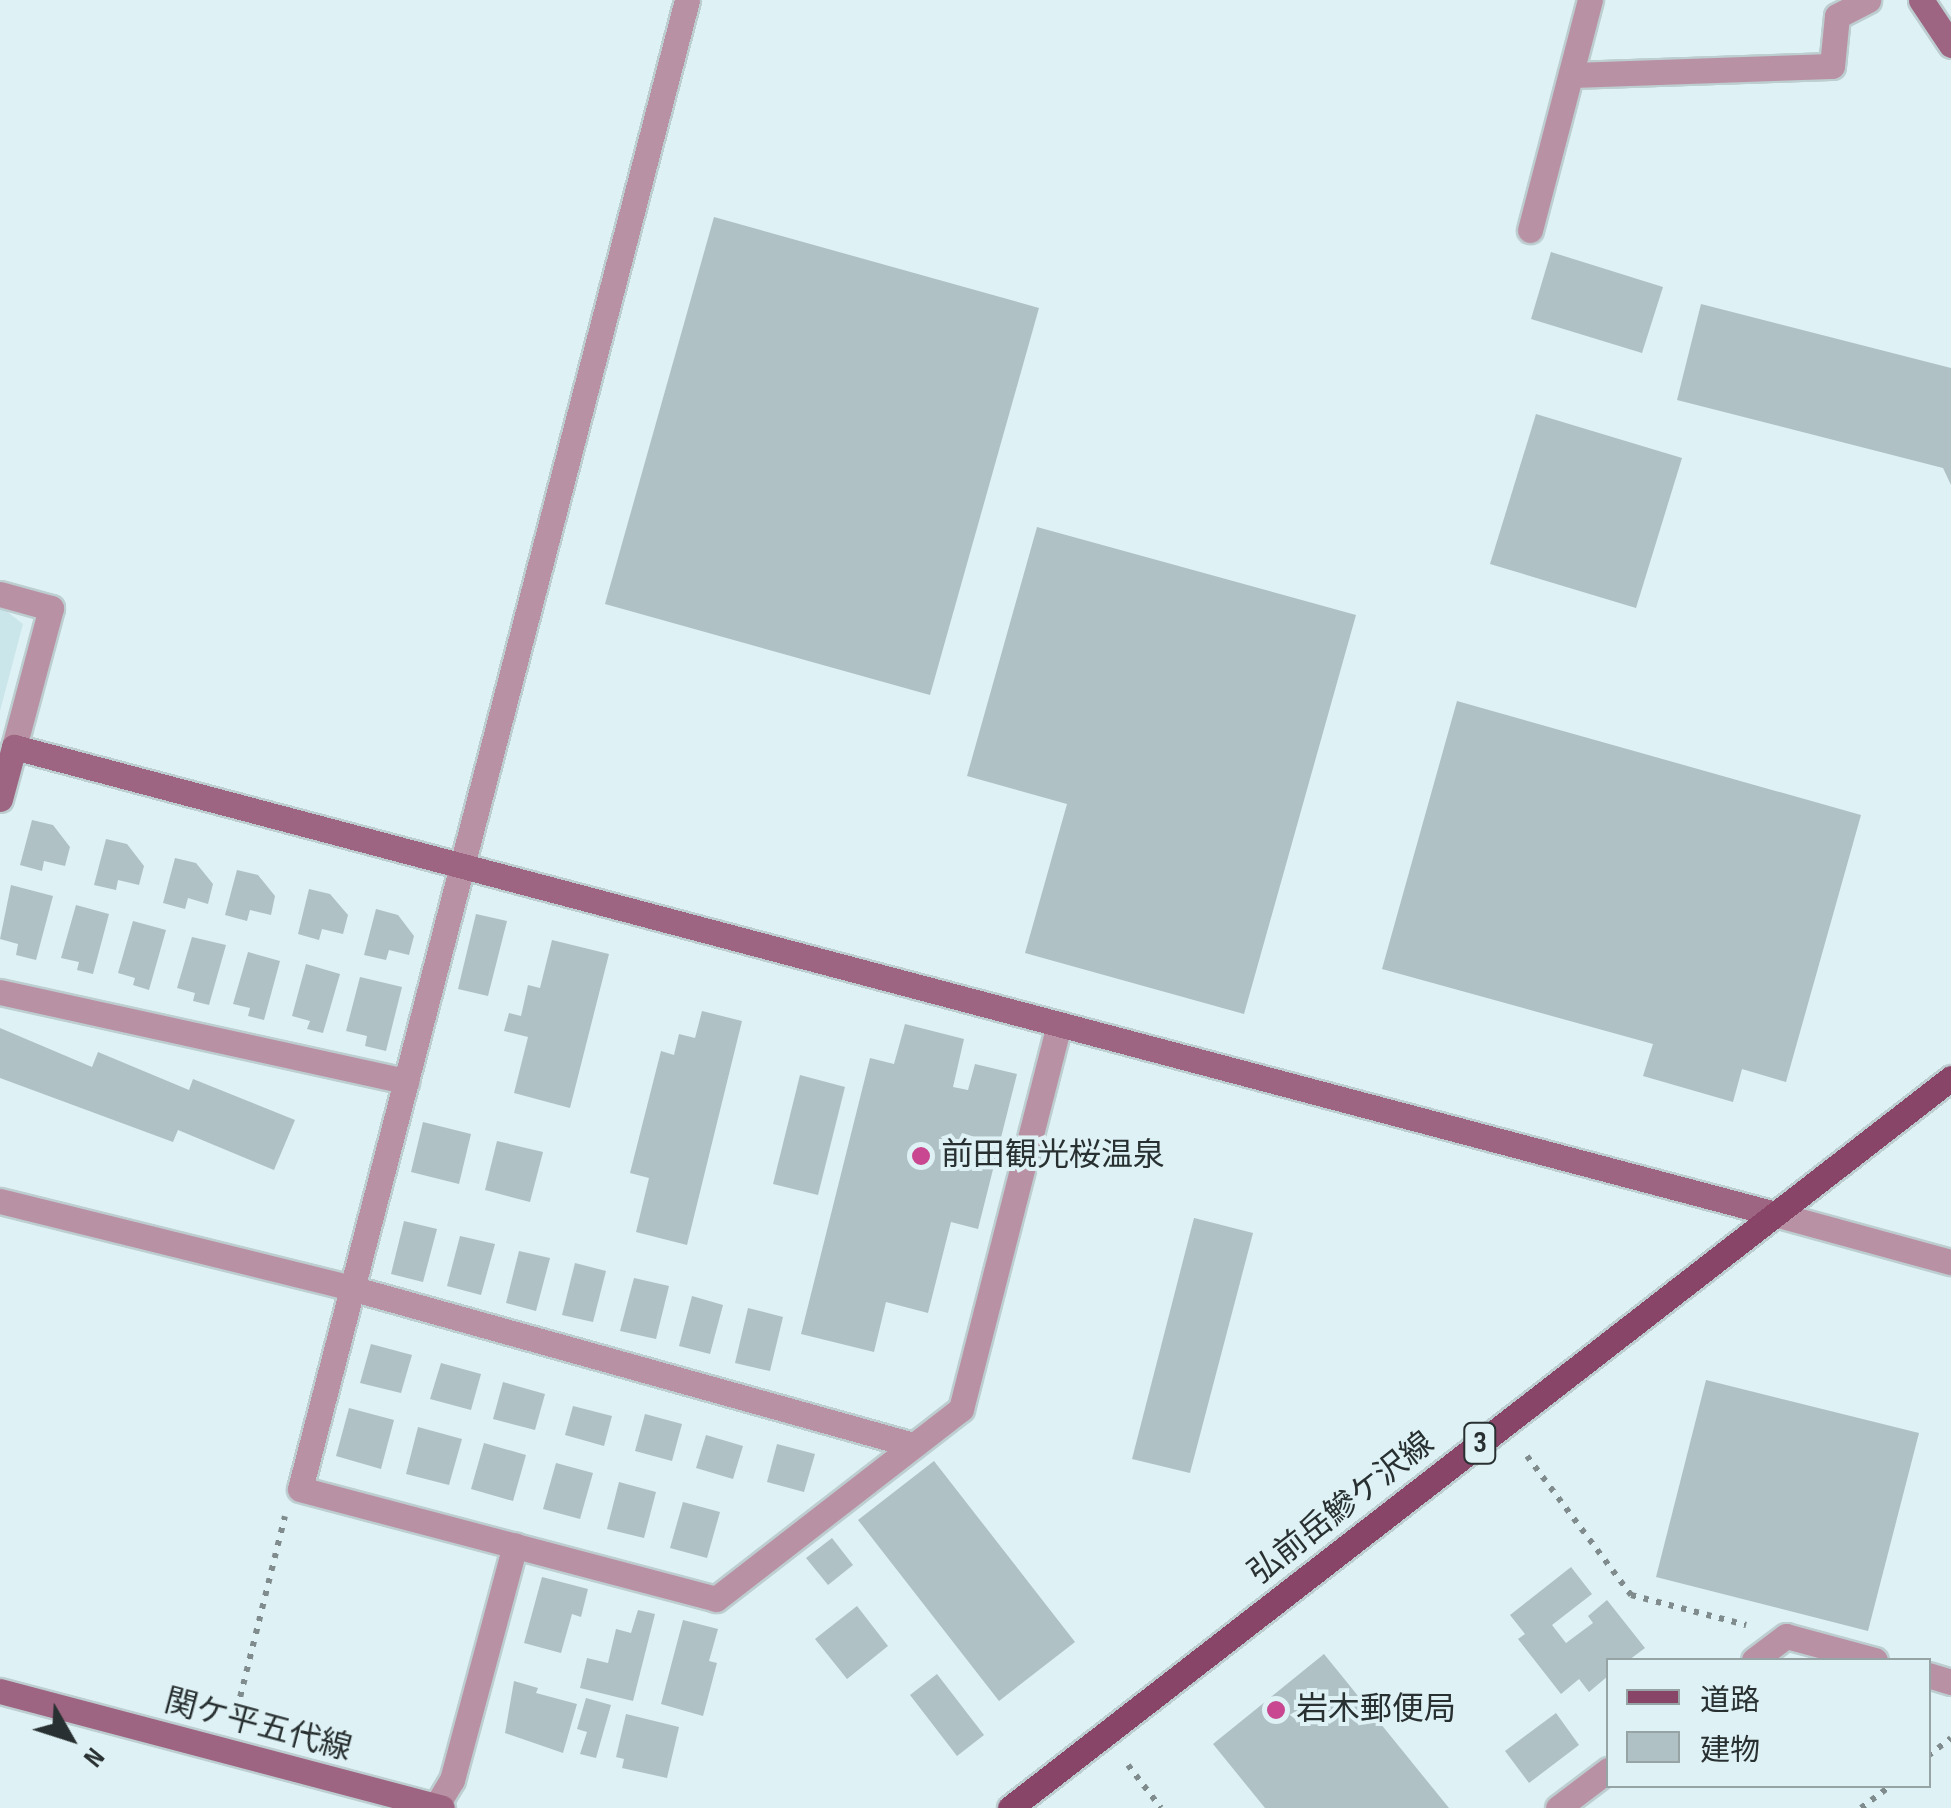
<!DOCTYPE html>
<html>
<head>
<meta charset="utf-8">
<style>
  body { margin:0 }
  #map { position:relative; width:1951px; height:1808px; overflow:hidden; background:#def1f4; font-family:"Sofia Sans Condensed","Noto Sans JP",sans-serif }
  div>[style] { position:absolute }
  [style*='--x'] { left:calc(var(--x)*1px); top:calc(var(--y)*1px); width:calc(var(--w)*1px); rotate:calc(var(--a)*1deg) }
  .built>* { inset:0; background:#cbe6ea }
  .building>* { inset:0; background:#afc1c4 }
  .path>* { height:6px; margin-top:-3px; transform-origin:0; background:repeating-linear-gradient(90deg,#7f8b8d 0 5px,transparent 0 13px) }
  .roads { filter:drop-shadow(2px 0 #bdced1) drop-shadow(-2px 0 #bdced1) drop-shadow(0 2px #bdced1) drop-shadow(0 -2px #bdced1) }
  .street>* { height:25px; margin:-12.5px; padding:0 12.5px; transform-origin:12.5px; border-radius:12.5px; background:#b991a4 }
  .secondary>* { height:25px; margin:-12.5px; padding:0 12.5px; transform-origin:12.5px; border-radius:12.5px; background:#9d6581 }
  .primary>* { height:25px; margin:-12.5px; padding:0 12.5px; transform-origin:12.5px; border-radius:12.5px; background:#884568 }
  .dots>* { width:28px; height:28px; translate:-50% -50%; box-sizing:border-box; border:5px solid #def1f4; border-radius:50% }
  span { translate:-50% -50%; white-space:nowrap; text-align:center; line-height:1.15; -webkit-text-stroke:8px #def1f4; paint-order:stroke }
  .shield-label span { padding:2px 8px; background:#def1f4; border:2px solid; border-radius:8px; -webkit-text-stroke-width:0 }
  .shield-label { font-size:30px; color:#293031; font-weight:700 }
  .poi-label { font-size:32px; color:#293031 }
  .left { translate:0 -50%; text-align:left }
  .street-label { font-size:32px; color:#293031 }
  .legend { position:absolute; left:1606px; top:1658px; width:325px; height:130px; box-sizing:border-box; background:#def1f4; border:2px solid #96a4a6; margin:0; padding:12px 18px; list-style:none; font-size:30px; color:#293031 }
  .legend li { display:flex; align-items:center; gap:20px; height:50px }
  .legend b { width:50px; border:2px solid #96a4a6 }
  .north { position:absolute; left:20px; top:1688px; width:100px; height:100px; -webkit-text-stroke:8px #def1f4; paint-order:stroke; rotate:129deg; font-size:28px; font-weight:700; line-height:40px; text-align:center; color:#293031 }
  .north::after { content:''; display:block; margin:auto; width:35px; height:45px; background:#293031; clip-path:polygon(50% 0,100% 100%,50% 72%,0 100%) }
</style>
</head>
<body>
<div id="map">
  <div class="built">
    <i style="clip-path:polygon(0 606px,23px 624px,0 711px)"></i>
  </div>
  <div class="building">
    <i style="clip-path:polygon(714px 217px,1039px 308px,930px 695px,605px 604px)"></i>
    <i style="clip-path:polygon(1551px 252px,1663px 287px,1642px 353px,1531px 319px)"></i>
    <i style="clip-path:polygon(1701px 304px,1951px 368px,1951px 485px,1943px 468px,1677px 400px)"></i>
    <i style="clip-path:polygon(1536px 414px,1682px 458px,1636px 608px,1490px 564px)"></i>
    <i style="clip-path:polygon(1037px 527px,1356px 615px,1244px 1014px,1025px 953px,1067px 804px,967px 776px)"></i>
    <i style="clip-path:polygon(1457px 701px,1861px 815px,1786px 1082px,1742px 1069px,1733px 1102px,1643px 1076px,1653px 1044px,1382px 969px)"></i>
    <i style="clip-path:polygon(32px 820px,53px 825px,70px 847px,65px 866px,44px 861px,42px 871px,20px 865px)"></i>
    <i style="clip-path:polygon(106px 839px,127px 844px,144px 866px,139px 885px,118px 880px,116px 890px,94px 885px)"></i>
    <i style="clip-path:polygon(175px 858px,196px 863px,213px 884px,208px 904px,188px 898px,185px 909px,163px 903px)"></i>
    <i style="clip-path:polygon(237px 870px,258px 875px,275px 896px,271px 915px,250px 910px,247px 921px,225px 915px)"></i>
    <i style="clip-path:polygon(11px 885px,53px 896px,36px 960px,16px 955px,18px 944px,0 939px)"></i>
    <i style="clip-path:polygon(309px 889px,330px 894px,348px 915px,343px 934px,322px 929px,319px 940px,298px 934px)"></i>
    <i style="clip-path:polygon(76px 905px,109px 914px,93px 974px,77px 970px,79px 962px,61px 958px)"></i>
    <i style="clip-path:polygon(376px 909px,398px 915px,414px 936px,409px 955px,389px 950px,386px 960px,364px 955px)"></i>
    <i style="clip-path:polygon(476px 914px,507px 921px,488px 996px,458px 989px)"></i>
    <i style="clip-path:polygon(133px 921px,166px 930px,149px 990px,133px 985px,135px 978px,118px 973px)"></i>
    <i style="clip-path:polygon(192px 937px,226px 945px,209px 1005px,193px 1001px,195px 993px,177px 988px)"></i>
    <i style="clip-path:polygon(552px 940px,609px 954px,570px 1108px,514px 1093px,528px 1037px,504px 1031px,509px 1013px,521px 1016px,528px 985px,540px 988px)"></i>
    <i style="clip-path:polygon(248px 952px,280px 961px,264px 1020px,248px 1016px,250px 1008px,233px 1004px)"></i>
    <i style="clip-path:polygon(306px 964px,340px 974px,323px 1033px,307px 1029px,310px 1021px,292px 1016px)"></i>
    <i style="clip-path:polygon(360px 977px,402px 987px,386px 1051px,365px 1046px,367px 1036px,346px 1031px)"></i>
    <i style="clip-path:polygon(702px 1011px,742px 1021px,687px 1245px,636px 1232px,649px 1178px,630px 1173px,661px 1051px,674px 1055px,679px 1034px,695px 1038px)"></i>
    <i style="clip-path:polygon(905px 1024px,964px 1039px,953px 1087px,968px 1090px,975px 1064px,1017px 1074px,978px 1229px,951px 1222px,928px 1313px,886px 1302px,874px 1352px,801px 1334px,870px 1058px,894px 1064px)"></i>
    <i style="clip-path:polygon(0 1028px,92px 1067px,98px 1052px,189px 1090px,193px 1079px,295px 1120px,274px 1170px,178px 1130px,173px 1142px,0 1078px)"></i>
    <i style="clip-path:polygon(800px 1075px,845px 1087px,818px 1195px,773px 1184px)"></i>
    <i style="clip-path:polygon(423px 1122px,471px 1134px,459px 1184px,411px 1172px)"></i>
    <i style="clip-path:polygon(497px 1141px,543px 1152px,530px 1202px,485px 1190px)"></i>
    <i style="clip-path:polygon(1194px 1218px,1253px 1233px,1190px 1473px,1132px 1459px)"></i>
    <i style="clip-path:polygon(404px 1221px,437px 1229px,423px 1282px,391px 1274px)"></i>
    <i style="clip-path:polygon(460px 1236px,495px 1244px,481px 1295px,447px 1286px)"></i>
    <i style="clip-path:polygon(519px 1251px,550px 1258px,536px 1311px,506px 1303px)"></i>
    <i style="clip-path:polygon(575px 1263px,606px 1271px,593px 1322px,562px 1315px)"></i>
    <i style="clip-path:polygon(634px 1278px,669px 1286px,656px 1339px,620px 1331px)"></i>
    <i style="clip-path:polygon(692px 1296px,723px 1305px,710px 1354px,679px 1346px)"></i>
    <i style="clip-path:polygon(748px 1308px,783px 1317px,770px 1371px,735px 1363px)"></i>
    <i style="clip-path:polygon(371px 1344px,412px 1355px,401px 1393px,360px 1383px)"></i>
    <i style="clip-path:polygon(441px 1363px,481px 1374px,471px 1410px,430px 1399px)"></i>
    <i style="clip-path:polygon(1706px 1380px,1919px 1433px,1868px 1631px,1656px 1577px)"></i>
    <i style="clip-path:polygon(503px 1382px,545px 1394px,535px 1430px,493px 1419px)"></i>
    <i style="clip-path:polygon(573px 1406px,612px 1416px,604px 1446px,565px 1435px)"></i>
    <i style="clip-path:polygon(349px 1408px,394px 1420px,381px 1469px,336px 1456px)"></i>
    <i style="clip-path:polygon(645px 1414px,682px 1424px,672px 1461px,635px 1451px)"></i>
    <i style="clip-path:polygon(418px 1427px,462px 1439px,449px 1485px,406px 1474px)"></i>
    <i style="clip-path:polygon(706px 1435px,743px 1446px,733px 1479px,696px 1468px)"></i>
    <i style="clip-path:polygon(484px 1443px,526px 1455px,513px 1501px,471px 1489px)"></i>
    <i style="clip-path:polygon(777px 1444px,815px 1454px,804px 1492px,767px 1482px)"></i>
    <i style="clip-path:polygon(934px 1461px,1075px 1642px,999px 1701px,858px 1520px)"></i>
    <i style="clip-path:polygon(556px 1463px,593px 1473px,580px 1519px,543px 1509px)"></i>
    <i style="clip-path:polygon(619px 1482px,656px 1492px,644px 1538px,607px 1529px)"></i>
    <i style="clip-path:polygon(683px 1502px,720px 1512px,707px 1558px,670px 1548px)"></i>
    <i style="clip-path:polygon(832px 1538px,853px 1565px,828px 1585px,806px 1558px)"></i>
    <i style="clip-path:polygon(1571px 1567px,1592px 1594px,1552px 1625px,1566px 1643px,1593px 1623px,1588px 1616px,1607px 1600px,1645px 1648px,1629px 1660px,1608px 1660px,1608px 1676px,1589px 1692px,1579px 1679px,1561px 1694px,1518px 1639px,1525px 1634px,1510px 1615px)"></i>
    <i style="clip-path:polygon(542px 1577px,588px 1589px,581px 1617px,572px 1614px,561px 1653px,524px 1643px)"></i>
    <i style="clip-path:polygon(857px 1606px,888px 1646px,847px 1679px,815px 1639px)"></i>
    <i style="clip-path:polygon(638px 1610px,655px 1614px,633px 1701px,580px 1688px,587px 1658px,608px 1663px,616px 1629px,631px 1633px)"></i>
    <i style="clip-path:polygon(683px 1620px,718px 1629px,709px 1661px,717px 1663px,703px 1716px,661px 1704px)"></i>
    <i style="clip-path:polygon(1324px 1654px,1449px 1808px,1265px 1808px,1213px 1744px)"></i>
    <i style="clip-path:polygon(937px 1674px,984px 1735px,957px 1756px,910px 1695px)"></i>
    <i style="clip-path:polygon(514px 1681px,538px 1688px,536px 1693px,577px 1704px,563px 1753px,505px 1733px)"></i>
    <i style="clip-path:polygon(586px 1698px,611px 1705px,596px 1758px,580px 1754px,587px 1732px,577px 1729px)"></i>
    <i style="clip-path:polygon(1556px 1713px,1579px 1745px,1529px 1783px,1505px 1751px)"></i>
    <i style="clip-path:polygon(626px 1714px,679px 1727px,667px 1778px,622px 1768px,624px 1759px,616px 1757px)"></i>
  </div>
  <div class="path">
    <i style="--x:1527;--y:1456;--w:174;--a:53.2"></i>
    <i style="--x:1631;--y:1595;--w:119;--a:14.6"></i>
    <i style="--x:234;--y:1722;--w:212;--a:-76.1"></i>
    <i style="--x:1928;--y:1756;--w:29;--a:-38"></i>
    <i style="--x:1128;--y:1765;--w:54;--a:52.5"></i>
    <i style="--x:1861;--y:1808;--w:36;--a:-37"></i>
  </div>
  <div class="roads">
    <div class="street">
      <i style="--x:687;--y:0;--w:1538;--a:104.57"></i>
      <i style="--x:300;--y:1489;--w:430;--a:14.8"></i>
      <i style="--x:716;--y:1599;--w:310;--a:-37.8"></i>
      <i style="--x:961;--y:1409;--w:397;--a:-75.7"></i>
      <i style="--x:1571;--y:75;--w:261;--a:-2"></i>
      <i style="--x:1832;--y:66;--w:50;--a:-84.3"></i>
      <i style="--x:1837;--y:16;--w:35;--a:-27"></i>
      <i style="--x:1530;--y:230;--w:238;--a:-75.4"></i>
      <i style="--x:0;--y:594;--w:53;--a:15.4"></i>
      <i style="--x:51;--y:608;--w:144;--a:104.9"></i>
      <i style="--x:0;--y:992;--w:416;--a:12.4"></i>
      <i style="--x:0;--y:1201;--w:362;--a:13.9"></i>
      <i style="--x:351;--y:1288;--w:584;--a:15.61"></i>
      <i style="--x:1775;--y:1214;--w:182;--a:15.3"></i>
      <i style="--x:1754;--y:1660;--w:40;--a:-37"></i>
      <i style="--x:1786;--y:1636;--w:92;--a:15.1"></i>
      <i style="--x:1928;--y:1675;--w:24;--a:17"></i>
      <i style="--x:435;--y:1808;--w:33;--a:-59"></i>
      <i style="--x:452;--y:1780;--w:243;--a:-75"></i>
      <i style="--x:1558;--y:1808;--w:63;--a:-37.2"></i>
    </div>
    <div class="secondary">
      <i style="--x:1921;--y:0;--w:54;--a:56.3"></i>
      <i style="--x:0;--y:799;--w:54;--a:-74.9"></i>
      <i style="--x:14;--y:747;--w:1822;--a:14.85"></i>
      <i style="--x:0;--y:1691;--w:457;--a:14.8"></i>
    </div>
    <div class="primary">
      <i style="--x:1010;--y:1808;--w:1191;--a:-37.8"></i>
    </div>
  </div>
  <div class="dots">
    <i style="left:921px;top:1156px;background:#c84790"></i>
    <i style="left:1276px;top:1710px;background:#c84790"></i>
  </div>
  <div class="shield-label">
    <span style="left:1480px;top:1443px">3</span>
  </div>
  <div class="poi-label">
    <span class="left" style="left:941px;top:1156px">前田観光桜温泉</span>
    <span class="left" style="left:1296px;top:1710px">岩木郵便局</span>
  </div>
  <div class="street-label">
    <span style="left:1342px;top:1509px;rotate:-38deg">弘前岳鰺ケ沢線</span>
    <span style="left:258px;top:1726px;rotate:15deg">関ケ平五代線</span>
  </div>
  <ul class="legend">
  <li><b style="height:12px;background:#884568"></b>道路</li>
  <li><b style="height:28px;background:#afc1c4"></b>建物</li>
  </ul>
  <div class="north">N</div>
</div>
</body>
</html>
